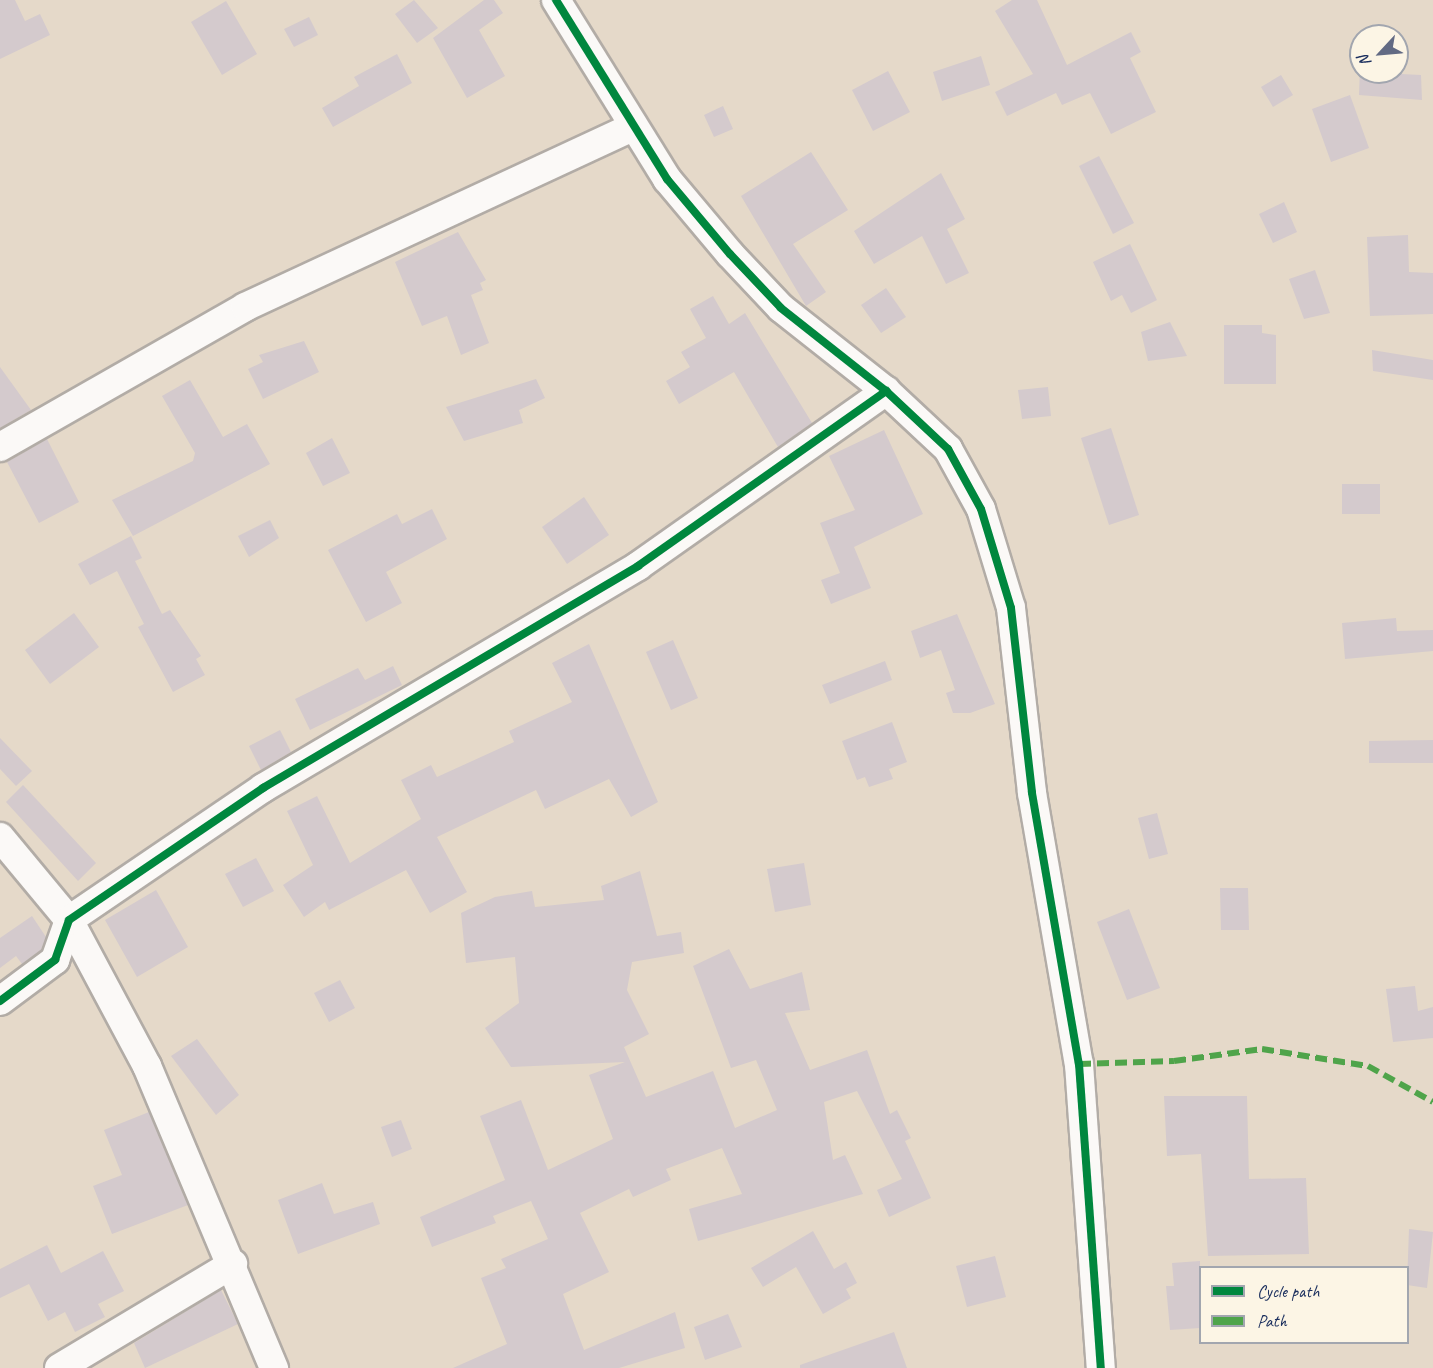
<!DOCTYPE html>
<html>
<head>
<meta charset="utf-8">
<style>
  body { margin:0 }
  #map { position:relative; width:1433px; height:1368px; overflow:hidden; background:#e5d9c9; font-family:Caveat,sans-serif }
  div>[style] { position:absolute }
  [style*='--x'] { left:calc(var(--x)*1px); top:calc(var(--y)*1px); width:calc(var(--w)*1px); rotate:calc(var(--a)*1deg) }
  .building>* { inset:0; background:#d4cacd }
  .roads { filter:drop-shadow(2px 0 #b2aca6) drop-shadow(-2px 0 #b2aca6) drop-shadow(0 2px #b2aca6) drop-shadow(0 -2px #b2aca6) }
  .street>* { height:28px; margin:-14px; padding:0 14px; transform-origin:14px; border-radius:14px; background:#fbf9f7 }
  .quiet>* { height:6px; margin-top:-3px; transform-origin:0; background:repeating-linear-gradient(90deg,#4fa44a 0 12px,transparent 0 18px) }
  .cycleway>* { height:8px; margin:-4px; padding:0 4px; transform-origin:4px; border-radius:4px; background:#00873e }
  span { translate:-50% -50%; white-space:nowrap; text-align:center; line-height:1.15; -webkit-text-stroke:4.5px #fcf5e5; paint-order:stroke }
  .legend { position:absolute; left:1199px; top:1266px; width:210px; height:78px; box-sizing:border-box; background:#fcf5e5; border:2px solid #a2a6af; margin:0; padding:8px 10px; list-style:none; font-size:18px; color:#1b2f5e }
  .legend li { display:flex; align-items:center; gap:12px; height:30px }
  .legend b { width:30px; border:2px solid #a2a6af }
  .north { position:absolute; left:1349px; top:24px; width:60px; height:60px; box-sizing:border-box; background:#fcf5e5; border:2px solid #a2a6af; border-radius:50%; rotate:244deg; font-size:16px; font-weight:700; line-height:24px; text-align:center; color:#1b2f5e }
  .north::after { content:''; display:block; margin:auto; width:21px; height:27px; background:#626a83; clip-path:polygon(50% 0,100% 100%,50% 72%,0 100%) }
</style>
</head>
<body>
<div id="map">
  <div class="building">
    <i style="clip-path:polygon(0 0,15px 0,25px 21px,40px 14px,50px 35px,0 59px)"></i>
    <i style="clip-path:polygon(414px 0,438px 28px,417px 43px,395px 14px)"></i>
    <i style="clip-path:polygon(484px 0,494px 0,503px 13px,479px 30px,505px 76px,467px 98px,433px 38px)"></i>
    <i style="clip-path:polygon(1012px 0,1037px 0,1067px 65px,1131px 32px,1141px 52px,1130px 58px,1156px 112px,1111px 134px,1090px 93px,1062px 105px,1056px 93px,1007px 116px,995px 92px,1033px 74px,995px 11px)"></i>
    <i style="clip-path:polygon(226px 1px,257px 54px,222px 75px,191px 22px)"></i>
    <i style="clip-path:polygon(309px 17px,318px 35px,294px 47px,284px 29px)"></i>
    <i style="clip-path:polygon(397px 54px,412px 83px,333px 127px,322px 108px,359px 86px,354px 77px)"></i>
    <i style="clip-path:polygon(981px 56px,990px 85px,942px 101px,933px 72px)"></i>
    <i style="clip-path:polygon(1360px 67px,1361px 72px,1421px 75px,1422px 100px,1359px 95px)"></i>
    <i style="clip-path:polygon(888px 71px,910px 112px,873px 131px,852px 90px)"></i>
    <i style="clip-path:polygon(1281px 75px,1293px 95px,1273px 107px,1261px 87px)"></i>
    <i style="clip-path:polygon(1350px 95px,1369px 148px,1331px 162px,1312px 109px)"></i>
    <i style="clip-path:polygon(723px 106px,733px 129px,714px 137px,704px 115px)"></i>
    <i style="clip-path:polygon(811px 152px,848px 210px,793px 244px,826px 292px,806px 306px,741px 196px)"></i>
    <i style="clip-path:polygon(1099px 156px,1134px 223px,1113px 234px,1079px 166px)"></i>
    <i style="clip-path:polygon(941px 173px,965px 219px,947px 229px,969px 273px,946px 284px,922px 236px,874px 264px,854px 231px)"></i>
    <i style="clip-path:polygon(1284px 202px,1297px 232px,1273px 243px,1259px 214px)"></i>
    <i style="clip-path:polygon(458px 232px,486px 280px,480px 283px,483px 290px,471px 295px,489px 343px,461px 355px,447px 316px,422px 326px,395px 262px)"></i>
    <i style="clip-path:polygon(1408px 235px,1409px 272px,1433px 273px,1433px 314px,1370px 316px,1367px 237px)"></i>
    <i style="clip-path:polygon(1130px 244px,1157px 300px,1131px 313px,1122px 295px,1111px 301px,1093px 262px)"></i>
    <i style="clip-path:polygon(1315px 270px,1330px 313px,1304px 319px,1289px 279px)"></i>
    <i style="clip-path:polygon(886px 288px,906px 317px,881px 333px,861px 305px)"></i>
    <i style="clip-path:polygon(713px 296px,729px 324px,745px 313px,812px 423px,778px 447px,734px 372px,679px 404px,666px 381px,690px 367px,681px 352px,706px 338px,690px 309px)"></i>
    <i style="clip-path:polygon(1170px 322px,1187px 356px,1148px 361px,1141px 332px)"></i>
    <i style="clip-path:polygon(1224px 325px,1262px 325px,1262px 333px,1276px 335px,1276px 384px,1224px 384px)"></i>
    <i style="clip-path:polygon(304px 341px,319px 372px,263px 399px,248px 369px,263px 362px,259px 355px)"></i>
    <i style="clip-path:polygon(1372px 350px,1433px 360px,1433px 380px,1373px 371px)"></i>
    <i style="clip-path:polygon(0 367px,31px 410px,0 428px)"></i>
    <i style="clip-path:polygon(536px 379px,545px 398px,519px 410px,523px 423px,464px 441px,446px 407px)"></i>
    <i style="clip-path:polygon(190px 380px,223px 437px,247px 424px,270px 464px,133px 536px,112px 500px,193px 461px,195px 453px,162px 396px)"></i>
    <i style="clip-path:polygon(1048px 387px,1051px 416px,1022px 419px,1018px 390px)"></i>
    <i style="clip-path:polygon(1111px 428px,1139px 515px,1109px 525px,1081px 438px)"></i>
    <i style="clip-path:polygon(884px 430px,923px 514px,854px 547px,871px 588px,831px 604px,821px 580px,840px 573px,820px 523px,855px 510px,829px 456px)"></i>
    <i style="clip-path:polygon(332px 438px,350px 473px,323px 486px,306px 453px)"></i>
    <i style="clip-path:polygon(47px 439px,79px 502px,39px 523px,7px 462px)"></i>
    <i style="clip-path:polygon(1342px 484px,1380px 484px,1380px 514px,1342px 514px)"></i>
    <i style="clip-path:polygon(584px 497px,609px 535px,567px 564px,542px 527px)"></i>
    <i style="clip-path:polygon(432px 509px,447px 539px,386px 572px,402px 603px,366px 622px,328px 550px,397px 514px,402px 524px)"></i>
    <i style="clip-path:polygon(270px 520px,279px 538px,249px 557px,238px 536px)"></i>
    <i style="clip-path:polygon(131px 536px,142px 558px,135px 561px,162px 614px,170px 610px,201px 656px,196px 659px,205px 675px,173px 692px,138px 627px,144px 624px,117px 571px,90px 585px,78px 564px)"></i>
    <i style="clip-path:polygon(74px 613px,99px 647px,50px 684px,25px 650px)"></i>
    <i style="clip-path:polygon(957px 614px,995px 704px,970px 713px,953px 713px,946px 693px,955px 690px,941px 650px,920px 658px,911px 631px)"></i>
    <i style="clip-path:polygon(1396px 618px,1397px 631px,1433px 630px,1433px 651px,1345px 659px,1342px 623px)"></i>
    <i style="clip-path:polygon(673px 640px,698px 698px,671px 710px,646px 652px)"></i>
    <i style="clip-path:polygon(589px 644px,658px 802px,631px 817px,609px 779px,545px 809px,536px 790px,437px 837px,467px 892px,430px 913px,406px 870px,329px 910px,325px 902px,304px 917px,283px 885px,313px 865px,287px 811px,317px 796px,350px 863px,421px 819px,401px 780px,431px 765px,437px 777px,514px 742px,509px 731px,572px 702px,552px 663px)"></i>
    <i style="clip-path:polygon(885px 661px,892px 680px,830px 704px,822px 685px)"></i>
    <i style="clip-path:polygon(393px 666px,402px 685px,310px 730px,295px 699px,358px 668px,365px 680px)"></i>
    <i style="clip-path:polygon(892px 722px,907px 762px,889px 769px,893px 779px,869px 787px,865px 777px,857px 780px,842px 741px)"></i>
    <i style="clip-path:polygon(280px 730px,291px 752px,261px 770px,249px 746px)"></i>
    <i style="clip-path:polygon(0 738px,32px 771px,16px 786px,0 769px)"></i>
    <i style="clip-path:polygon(1433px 740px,1433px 763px,1369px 763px,1369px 741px)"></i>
    <i style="clip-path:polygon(23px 785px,96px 863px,78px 881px,6px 802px)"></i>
    <i style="clip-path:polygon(1157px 813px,1168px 854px,1149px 859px,1138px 818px)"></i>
    <i style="clip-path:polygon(256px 858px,274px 891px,243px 907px,225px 874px)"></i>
    <i style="clip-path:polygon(804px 863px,811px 905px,775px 912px,767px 869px)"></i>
    <i style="clip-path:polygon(640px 871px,657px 936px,681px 932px,684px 953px,632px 962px,627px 990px,649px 1034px,624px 1047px,646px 1097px,713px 1071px,735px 1128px,777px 1110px,756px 1060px,731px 1068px,693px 966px,729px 949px,750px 989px,802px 972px,810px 1010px,785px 1013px,810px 1070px,867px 1050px,890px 1114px,897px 1110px,911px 1138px,905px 1141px,931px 1198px,889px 1217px,877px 1190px,902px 1179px,857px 1091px,824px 1102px,833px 1160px,845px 1155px,863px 1194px,698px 1241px,689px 1209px,742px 1194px,722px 1148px,666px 1169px,671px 1180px,633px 1197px,629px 1189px,580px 1213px,609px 1272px,563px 1294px,584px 1350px,675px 1312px,685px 1348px,619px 1368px,453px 1368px,507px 1344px,481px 1278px,506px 1268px,501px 1259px,548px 1239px,531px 1201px,493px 1216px,496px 1223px,432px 1247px,420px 1217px,505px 1180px,480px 1116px,521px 1100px,548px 1170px,613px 1139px,589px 1075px,625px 1062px,511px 1067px,485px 1028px,519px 1003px,515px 957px,466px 963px,461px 913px,495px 897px,532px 891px,535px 907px,604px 900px,601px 886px)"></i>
    <i style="clip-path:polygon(1220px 888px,1248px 888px,1249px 930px,1221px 930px)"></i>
    <i style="clip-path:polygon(156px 890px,188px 947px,137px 977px,105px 920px)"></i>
    <i style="clip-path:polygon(1129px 909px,1160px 988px,1127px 1000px,1097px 922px)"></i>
    <i style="clip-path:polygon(32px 916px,46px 937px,41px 950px,22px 964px,16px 956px,0 968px,0 938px)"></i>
    <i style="clip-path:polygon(340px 980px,355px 1008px,329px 1022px,314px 993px)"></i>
    <i style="clip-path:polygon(1415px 986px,1418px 1011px,1433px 1007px,1433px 1038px,1393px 1042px,1386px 989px)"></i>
    <i style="clip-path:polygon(197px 1039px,239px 1095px,216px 1115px,171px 1056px)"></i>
    <i style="clip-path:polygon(1164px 1096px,1247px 1096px,1249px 1179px,1306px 1178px,1309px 1254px,1208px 1256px,1201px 1154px,1167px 1156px)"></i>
    <i style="clip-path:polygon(149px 1112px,188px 1205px,112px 1234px,93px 1186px,122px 1175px,104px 1130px)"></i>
    <i style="clip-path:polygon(401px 1120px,412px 1149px,392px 1157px,381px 1127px)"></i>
    <i style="clip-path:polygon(322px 1183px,334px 1214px,373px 1202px,380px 1224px,298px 1254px,278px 1200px)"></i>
    <i style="clip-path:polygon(1409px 1229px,1433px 1232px,1427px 1288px,1407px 1285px)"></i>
    <i style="clip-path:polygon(813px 1231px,834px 1269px,846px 1262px,857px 1283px,846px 1289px,851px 1298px,823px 1314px,796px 1267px,763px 1287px,751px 1268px)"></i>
    <i style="clip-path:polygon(47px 1245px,61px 1273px,103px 1251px,124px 1291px,98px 1304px,105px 1317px,75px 1332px,65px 1312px,48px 1321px,29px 1284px,0 1298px,0 1269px)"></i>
    <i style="clip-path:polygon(995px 1256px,1006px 1297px,967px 1307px,956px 1266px)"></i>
    <i style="clip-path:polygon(1200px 1261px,1200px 1328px,1170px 1330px,1166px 1286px,1174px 1286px,1172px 1263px)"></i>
    <i style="clip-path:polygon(221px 1290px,238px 1324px,145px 1368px,134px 1343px)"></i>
    <i style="clip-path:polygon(728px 1314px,742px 1347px,705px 1360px,694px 1327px)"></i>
    <i style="clip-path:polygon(894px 1332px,907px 1368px,800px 1368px,800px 1365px)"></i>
  </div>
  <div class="roads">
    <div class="street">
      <i style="--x:556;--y:0;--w:211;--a:58.2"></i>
      <i style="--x:667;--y:179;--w:98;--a:50"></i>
      <i style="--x:730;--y:254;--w:74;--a:46.6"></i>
      <i style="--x:781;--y:308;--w:134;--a:38.3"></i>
      <i style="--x:886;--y:391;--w:85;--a:43.1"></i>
      <i style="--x:948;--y:449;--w:68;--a:61.2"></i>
      <i style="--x:981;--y:509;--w:103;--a:73.1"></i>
      <i style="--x:1011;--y:608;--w:186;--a:83.5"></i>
      <i style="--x:1032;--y:793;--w:275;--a:80.2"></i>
      <i style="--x:1079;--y:1064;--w:305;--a:85.9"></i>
      <i style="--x:0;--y:447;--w:282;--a:-29.7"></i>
      <i style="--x:245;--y:307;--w:428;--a:-24.9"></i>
      <i style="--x:0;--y:837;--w:108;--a:50.3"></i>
      <i style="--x:69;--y:920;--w:166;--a:61.9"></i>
      <i style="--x:147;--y:1066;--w:328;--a:67.2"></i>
      <i style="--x:0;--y:1001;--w:69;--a:-36.7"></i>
      <i style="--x:55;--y:960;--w:42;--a:-70.7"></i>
      <i style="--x:69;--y:920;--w:235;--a:-34.2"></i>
      <i style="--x:263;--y:788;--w:436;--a:-30.6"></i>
      <i style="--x:638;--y:566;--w:304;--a:-35.2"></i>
      <i style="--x:59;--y:1368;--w:203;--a:-30.9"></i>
    </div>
  </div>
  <div class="quiet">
    <i style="--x:1079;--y:1064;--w:95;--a:-1.8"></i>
    <i style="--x:1174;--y:1061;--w:89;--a:-7.8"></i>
    <i style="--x:1262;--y:1049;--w:107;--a:9.1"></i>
    <i style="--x:1368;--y:1066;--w:74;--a:29"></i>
  </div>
  <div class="cycleway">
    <i style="--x:556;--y:0;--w:211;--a:58.2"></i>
    <i style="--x:667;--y:179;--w:98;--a:50"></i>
    <i style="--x:730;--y:254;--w:74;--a:46.6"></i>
    <i style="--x:781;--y:308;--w:134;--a:38.3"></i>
    <i style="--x:886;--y:391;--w:85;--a:43.1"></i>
    <i style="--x:948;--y:449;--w:68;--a:61.2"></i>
    <i style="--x:981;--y:509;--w:103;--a:73.1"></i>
    <i style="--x:1011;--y:608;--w:186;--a:83.5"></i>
    <i style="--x:1032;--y:793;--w:275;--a:80.2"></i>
    <i style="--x:1079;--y:1064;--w:305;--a:85.9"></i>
    <i style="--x:0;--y:1001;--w:69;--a:-36.7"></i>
    <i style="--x:55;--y:960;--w:42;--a:-70.7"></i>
    <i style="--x:69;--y:920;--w:235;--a:-34.2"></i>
    <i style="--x:263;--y:788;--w:436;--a:-30.6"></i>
    <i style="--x:638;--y:566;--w:304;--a:-35.2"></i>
  </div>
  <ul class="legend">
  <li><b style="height:8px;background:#00873e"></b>Cycle path</li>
  <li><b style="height:8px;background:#4fa44a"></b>Path</li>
  </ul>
  <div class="north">N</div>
</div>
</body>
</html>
